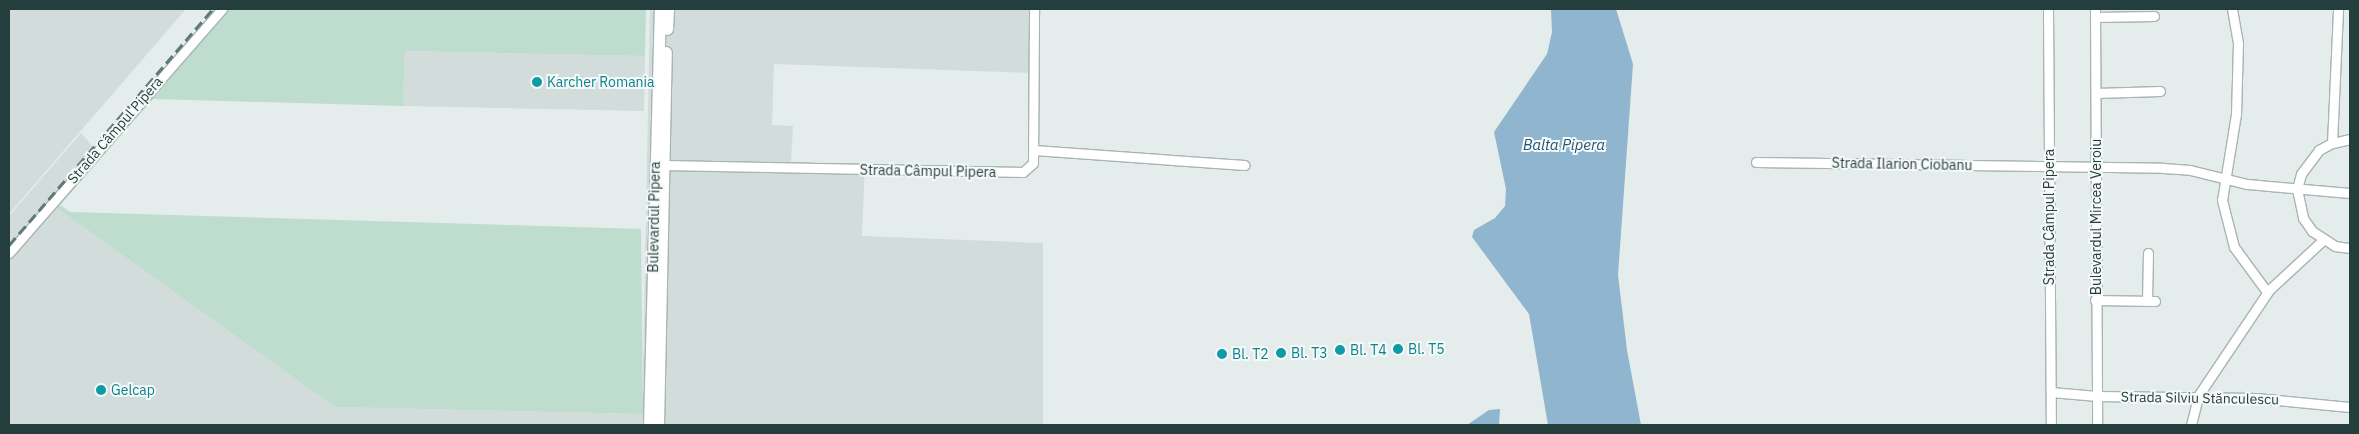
<!DOCTYPE html>
<html>
<head>
<meta charset="utf-8">
<style>
	body { margin:0 }
	#map { position:relative; width:2359px; height:434px; overflow:hidden; background:#e4edeb; font-family:"IBM Plex Sans",sans-serif }
	div>[style] { position:absolute }
	[style*='--x'] { left:calc(var(--x)*1px); top:calc(var(--y)*1px); width:calc(var(--w)*1px); rotate:calc(var(--a)*1deg) }
	.built>* { inset:0; background:#d2dddb }
	.green>* { inset:0; background:#bfddce }
	.water>* { inset:0; background:#90b5ce }
	.roads { filter:drop-shadow(1px 0 #a7b5b3) drop-shadow(-1px 0 #a7b5b3) drop-shadow(0 1px #a7b5b3) drop-shadow(0 -1px #a7b5b3) }
	.street>* { height:9px; margin:-4.5px; padding:0 4.5px; transform-origin:4.5px; border-radius:4.5px; background:#fff }
	.secondary>* { height:11px; margin:-5.5px; padding:0 5.5px; transform-origin:5.5px; border-radius:5.5px; background:#fff }
	.rail>* { height:2.5px; margin-top:-1.25px; transform-origin:0; background:repeating-linear-gradient(90deg,#5f7978 0 10px,transparent 0 15px) }
	.dots>* { width:14px; height:14px; translate:-50% -50%; box-sizing:border-box; border:2px solid #f5f9f8; border-radius:50% }
	span { translate:-50% -50%; white-space:nowrap; text-align:center; line-height:1.15; -webkit-text-stroke:4px #f5f9f8; paint-order:stroke }
	.culture-label { font-size:14px; color:#0d838f }
	.left { translate:0 -50%; text-align:left }
	.street-label { font-size:14px; color:#243e3d }
	.water-label { font-size:15px; color:#215377; font-style:italic }
	.frame { position:absolute; inset:0; border:10px solid #243e3d; pointer-events:none }
</style>
</head>
<body>
<div id="map">
	<div class="built">
		<i style="clip-path:polygon(9px 9px,186px 9px,9px 214px)"></i>
		<i style="clip-path:polygon(650px 9px,1031px 9px,1033px 73px,774px 64px,772px 125px,793px 126px,791px 162px,865px 164px,862px 236px,1043px 243px,1043px 425px,9px 425px,9px 260px,54px 206px,335px 407px,642px 414px)"></i>
		<i style="clip-path:polygon(405px 51px,645px 56px,644px 111px,403px 106px)"></i>
		<i style="clip-path:polygon(81px 133px,95px 149px,9px 249px,9px 216px)"></i>
	</div>
	<div class="green">
		<i style="clip-path:polygon(229px 9px,646px 9px,645px 56px,405px 51px,403px 106px,153px 99px,60px 205px,70px 212px,641px 229px,643px 414px,335px 407px,54px 206px)"></i>
	</div>
	<div class="water">
		<i style="clip-path:polygon(1551px 9px,1616px 9px,1633px 64px,1618px 275px,1627px 350px,1641px 425px,1548px 425px,1529px 314px,1472px 237px,1474px 230px,1495px 218px,1505px 206px,1506px 189px,1494px 132px,1547px 54px,1552px 32px)"></i>
		<i style="clip-path:polygon(1500px 409px,1499px 425px,1467px 425px,1489px 410px)"></i>
	</div>
	<div class="roads">
		<div class="street">
			<i style="--x:2048;--y:9;--w:416;--a:89.6"></i>
			<i style="--x:2095;--y:9;--w:416;--a:89.7"></i>
			<i style="--x:2232;--y:9;--w:35;--a:80"></i>
			<i style="--x:2238;--y:43;--w:71;--a:91.6"></i>
			<i style="--x:2236;--y:114;--w:87;--a:99.2"></i>
			<i style="--x:2222;--y:200;--w:49;--a:75.7"></i>
			<i style="--x:2234;--y:247;--w:56;--a:53.7"></i>
			<i style="--x:2095;--y:17;--w:59;--a:-1"></i>
			<i style="--x:2096;--y:93;--w:64;--a:-1.8"></i>
			<i style="--x:2350;--y:139;--w:18;--a:167"></i>
			<i style="--x:2332;--y:143;--w:15;--a:152"></i>
			<i style="--x:2319;--y:150;--w:30;--a:127"></i>
			<i style="--x:2301;--y:174;--w:16;--a:105"></i>
			<i style="--x:2297;--y:189;--w:30;--a:78"></i>
			<i style="--x:2303;--y:218;--w:16;--a:55"></i>
			<i style="--x:2312;--y:231;--w:27;--a:33"></i>
			<i style="--x:2335;--y:246;--w:15;--a:8"></i>
			<i style="--x:2332;--y:143;--w:134;--a:-87.4"></i>
			<i style="--x:1034;--y:150;--w:211;--a:4.1"></i>
			<i style="--x:1756;--y:162;--w:407;--a:0.8"></i>
			<i style="--x:2163;--y:168;--w:27;--a:4"></i>
			<i style="--x:2190;--y:170;--w:59;--a:13.8"></i>
			<i style="--x:2247;--y:184;--w:103;--a:5"></i>
			<i style="--x:664;--y:165;--w:359;--a:1.1"></i>
			<i style="--x:1023;--y:172;--w:13;--a:-42"></i>
			<i style="--x:1033;--y:163;--w:154;--a:-89.6"></i>
			<i style="--x:9;--y:253;--w:324;--a:-48.9"></i>
			<i style="--x:2095;--y:300;--w:60;--a:1"></i>
			<i style="--x:2147;--y:301;--w:48;--a:-88.8"></i>
			<i style="--x:2051;--y:392;--w:46;--a:5"></i>
			<i style="--x:2097;--y:396;--w:159;--a:0.7"></i>
			<i style="--x:2256;--y:398;--w:94;--a:5.5"></i>
			<i style="--x:2191;--y:425;--w:30;--a:-76"></i>
			<i style="--x:2198;--y:396;--w:128;--a:-56.2"></i>
			<i style="--x:2269;--y:290;--w:74;--a:-42.8"></i>
		</div>
		<div class="secondary">
			<i style="--x:667;--y:29;--w:20;--a:-87"></i>
			<i style="--x:649;--y:425;--w:416;--a:-88.5"></i>
			<i style="--x:658;--y:425;--w:373;--a:-88.8"></i>
		</div>
	</div>
	<div class="rail">
		<i style="--x:9;--y:245;--w:312;--a:-49.2"></i>
	</div>
	<div class="dots">
		<i style="left:537px;top:82px;background:#0f9aa8"></i>
		<i style="left:1398px;top:349px;background:#0f9aa8"></i>
		<i style="left:1340px;top:350px;background:#0f9aa8"></i>
		<i style="left:1281px;top:353px;background:#0f9aa8"></i>
		<i style="left:1222px;top:354px;background:#0f9aa8"></i>
		<i style="left:101px;top:390px;background:#0f9aa8"></i>
	</div>
	<div class="culture-label">
		<span class="left" style="left:547px;top:82px">Karcher Romania</span>
		<span class="left" style="left:1408px;top:349px">Bl. T5</span>
		<span class="left" style="left:1350px;top:350px">Bl. T4</span>
		<span class="left" style="left:1291px;top:353px">Bl. T3</span>
		<span class="left" style="left:1232px;top:354px">Bl. T2</span>
		<span class="left" style="left:111px;top:390px">Gelcap</span>
	</div>
	<div class="street-label">
		<span style="left:115px;top:130px;rotate:-49deg">Strada Câmpul Pipera</span>
		<span style="left:1902px;top:164px;rotate:1deg">Strada Ilarion Ciobanu</span>
		<span style="left:928px;top:171px;rotate:1deg">Strada Câmpul Pipera</span>
		<span style="left:654px;top:217px;rotate:-89deg">Bulevardul Pipera</span>
		<span style="left:2049px;top:217px;rotate:-90deg">Strada Câmpul Pipera</span>
		<span style="left:2096px;top:217px;rotate:-90deg">Bulevardul Mircea Veroiu</span>
		<span style="left:2200px;top:398px;rotate:1deg">Strada Silviu Stănculescu</span>
	</div>
	<div class="water-label">
		<span style="left:1564px;top:145px">Balta Pipera</span>
	</div>
	<div class="frame"></div>
</div>
</body>
</html>
